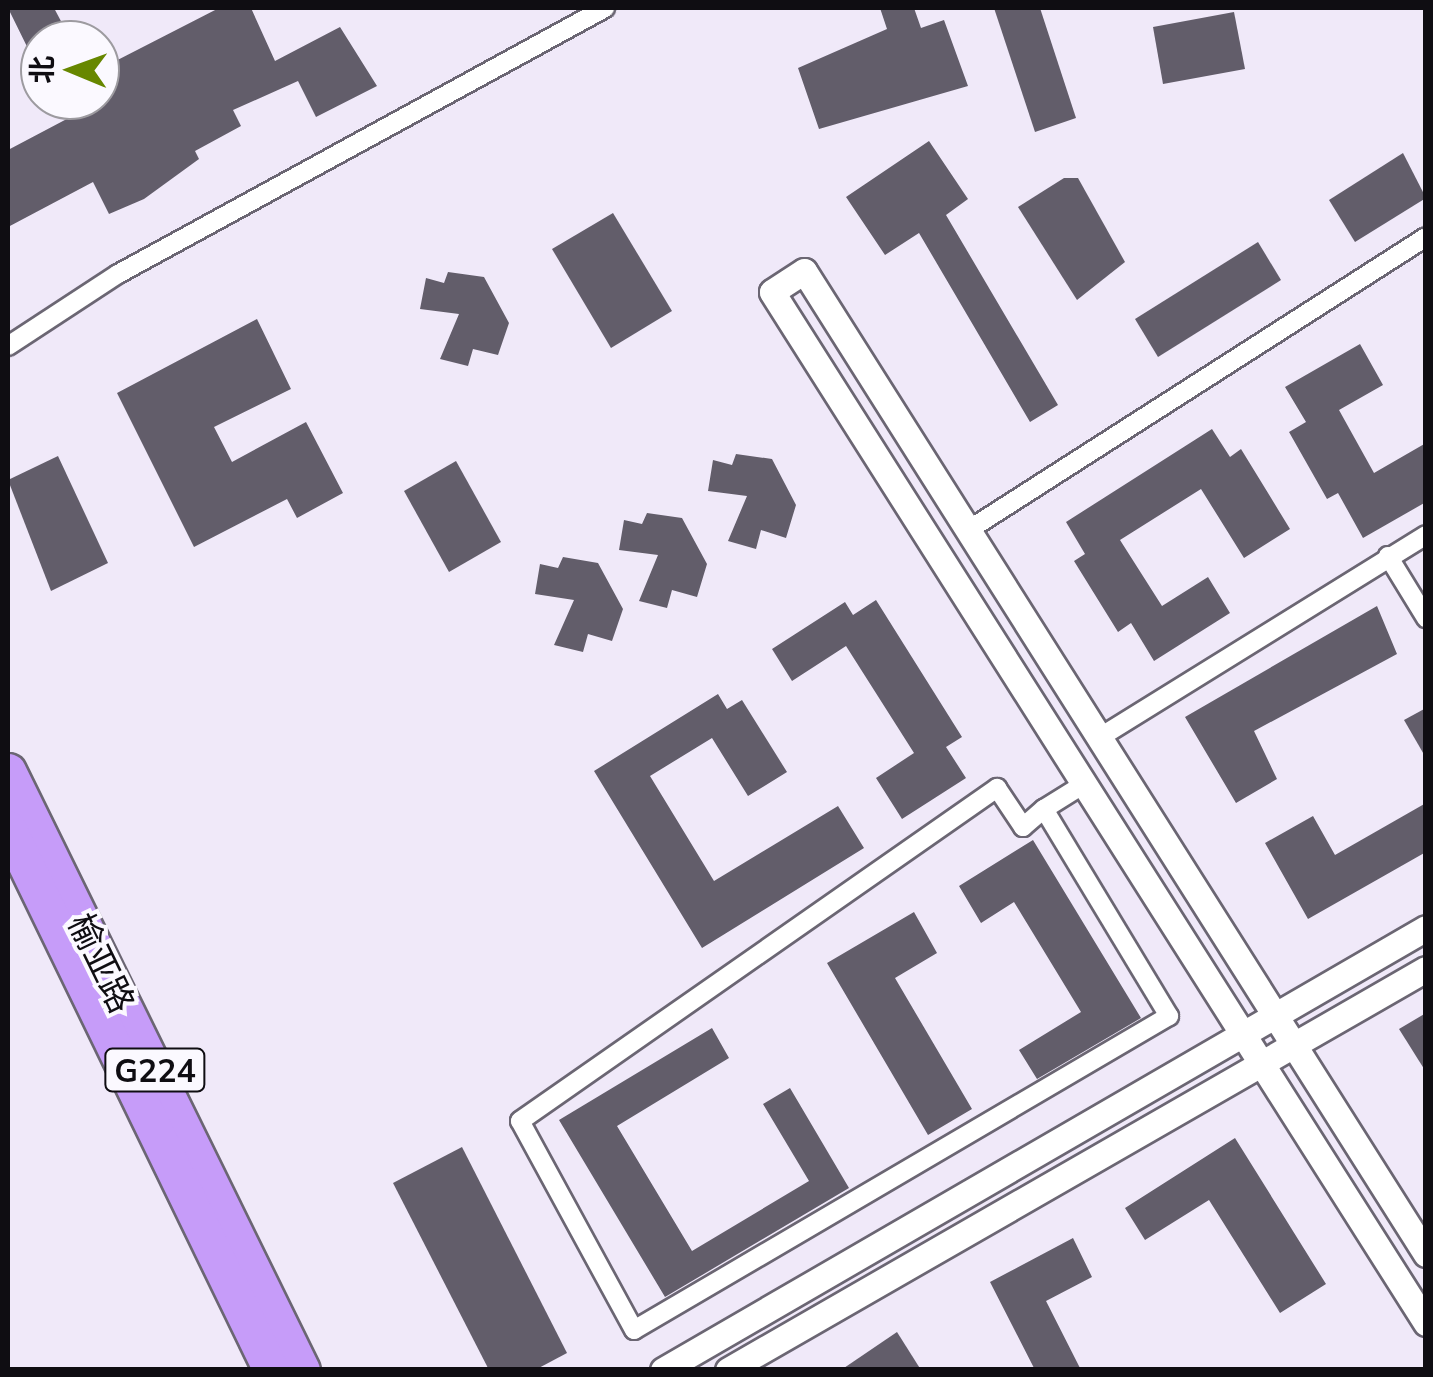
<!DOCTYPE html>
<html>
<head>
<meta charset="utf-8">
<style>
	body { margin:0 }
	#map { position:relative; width:1433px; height:1377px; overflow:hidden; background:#f0e9f9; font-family:Mulish,"Noto Sans SC",sans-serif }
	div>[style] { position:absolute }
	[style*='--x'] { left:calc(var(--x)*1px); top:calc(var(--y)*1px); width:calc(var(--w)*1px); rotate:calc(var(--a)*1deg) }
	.building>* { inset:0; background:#625d6a }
	.roads { filter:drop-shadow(2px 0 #6b6673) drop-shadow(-2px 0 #6b6673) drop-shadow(0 2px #6b6673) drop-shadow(0 -2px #6b6673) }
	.street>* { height:18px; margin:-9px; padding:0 9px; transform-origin:9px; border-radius:9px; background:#fff }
	.secondary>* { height:25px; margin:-12.5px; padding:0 12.5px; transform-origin:12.5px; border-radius:12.5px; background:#fff }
	.highway>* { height:35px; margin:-17.5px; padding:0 17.5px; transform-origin:17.5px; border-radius:17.5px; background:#c69cf9 }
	span { translate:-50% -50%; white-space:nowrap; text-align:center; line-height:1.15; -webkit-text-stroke:8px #fbf9ff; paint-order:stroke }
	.shield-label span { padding:2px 8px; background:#fbf9ff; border:2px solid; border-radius:8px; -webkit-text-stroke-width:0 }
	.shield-label { font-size:32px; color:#0f0d12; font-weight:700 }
	.street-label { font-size:35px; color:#0f0d12 }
	.frame { position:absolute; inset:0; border:10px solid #0f0d12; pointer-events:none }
	.north { position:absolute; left:20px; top:20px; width:100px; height:100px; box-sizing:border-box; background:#fbf9ff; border:2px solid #9d9ba0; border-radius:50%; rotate:271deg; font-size:28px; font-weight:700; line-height:40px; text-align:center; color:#0f0d12 }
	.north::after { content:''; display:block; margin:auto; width:35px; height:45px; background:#678700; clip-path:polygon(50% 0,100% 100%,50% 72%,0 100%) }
</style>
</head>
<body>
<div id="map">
	<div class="building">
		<i style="clip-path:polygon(8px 8px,54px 8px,71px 40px,40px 40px,40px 73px)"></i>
		<i style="clip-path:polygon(219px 8px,251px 8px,275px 61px,340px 27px,377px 86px,316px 117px,298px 81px,233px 110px,241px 126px,195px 151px,199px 159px,144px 199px,109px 214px,93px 182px,8px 227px,8px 150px,80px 112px,73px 100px,100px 100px,100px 69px)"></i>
		<i style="clip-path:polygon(880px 8px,914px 8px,921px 28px,944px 20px,968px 86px,819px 129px,798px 68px,887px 29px)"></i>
		<i style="clip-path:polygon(994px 8px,1040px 8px,1076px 118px,1035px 132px)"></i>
		<i style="clip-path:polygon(1234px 12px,1245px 69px,1163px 84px,1153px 27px)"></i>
		<i style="clip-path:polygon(929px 141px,968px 199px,946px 215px,1058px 405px,1030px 422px,919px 233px,885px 255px,846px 197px)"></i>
		<i style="clip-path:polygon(1403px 153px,1426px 198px,1355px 242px,1329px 200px)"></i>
		<i style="clip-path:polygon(1064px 178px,1078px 178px,1125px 262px,1077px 300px,1018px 207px)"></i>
		<i style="clip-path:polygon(613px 213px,672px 311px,611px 348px,552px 249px)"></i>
		<i style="clip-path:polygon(1258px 242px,1281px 280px,1158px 357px,1135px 319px)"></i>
		<i style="clip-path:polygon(448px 272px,484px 277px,509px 323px,498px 355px,473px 349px,468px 366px,440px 359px,459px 314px,420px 309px,426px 278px,444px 283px)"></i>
		<i style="clip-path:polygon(257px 319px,291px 389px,214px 427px,232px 462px,306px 422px,343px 493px,297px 518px,287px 499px,194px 547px,117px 393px)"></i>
		<i style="clip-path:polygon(1360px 344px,1383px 385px,1339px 410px,1374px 473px,1426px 443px,1426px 502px,1363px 538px,1338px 493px,1327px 499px,1289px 432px,1306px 422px,1285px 387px)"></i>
		<i style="clip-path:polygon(1212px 429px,1230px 457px,1241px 449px,1290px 529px,1244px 558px,1201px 489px,1120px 540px,1162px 606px,1208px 577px,1230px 613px,1154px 661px,1131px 623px,1118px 632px,1074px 561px,1085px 554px,1066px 522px)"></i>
		<i style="clip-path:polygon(736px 454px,772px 459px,796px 505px,786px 538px,761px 530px,756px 549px,728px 541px,747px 496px,708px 491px,713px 460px,732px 465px)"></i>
		<i style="clip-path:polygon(58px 456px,108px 563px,51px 591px,8px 480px)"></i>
		<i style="clip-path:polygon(456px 461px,501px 542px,449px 572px,404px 491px)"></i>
		<i style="clip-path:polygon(647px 513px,682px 518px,707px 564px,697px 597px,672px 590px,667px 608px,639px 601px,658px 555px,619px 550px,624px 520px,642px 524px)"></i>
		<i style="clip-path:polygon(563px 557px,598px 563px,623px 609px,612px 641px,588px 634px,583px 652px,554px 645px,574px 600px,535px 594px,540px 564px,558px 568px)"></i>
		<i style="clip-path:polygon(876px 600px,962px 737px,946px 747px,966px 778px,902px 819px,876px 778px,914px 753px,846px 646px,792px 681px,772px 649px,845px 602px,853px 615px)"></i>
		<i style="clip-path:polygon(1377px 606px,1397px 654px,1254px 731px,1277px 779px,1236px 803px,1185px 717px)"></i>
		<i style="clip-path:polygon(718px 694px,727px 709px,742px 700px,787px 772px,748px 796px,712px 738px,650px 776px,714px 881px,838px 806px,864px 848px,702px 948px,594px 771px)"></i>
		<i style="clip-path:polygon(1426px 708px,1426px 758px,1404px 720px)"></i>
		<i style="clip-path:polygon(1426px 803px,1426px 852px,1308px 919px,1265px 843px,1313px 816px,1335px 855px)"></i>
		<i style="clip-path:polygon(1033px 840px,1141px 1018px,1037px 1079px,1019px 1050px,1081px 1012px,1014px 902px,981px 923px,959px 886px)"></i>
		<i style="clip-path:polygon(914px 912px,937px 953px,895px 978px,972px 1109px,928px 1135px,827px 963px)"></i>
		<i style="clip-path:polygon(1426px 1013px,1426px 1072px,1399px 1029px)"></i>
		<i style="clip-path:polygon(712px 1028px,729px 1058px,617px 1126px,692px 1251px,809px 1181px,763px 1104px,790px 1088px,849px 1188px,665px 1297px,559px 1120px)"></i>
		<i style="clip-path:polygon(1235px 1138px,1326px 1284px,1280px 1313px,1209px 1200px,1145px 1240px,1125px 1208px)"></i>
		<i style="clip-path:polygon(462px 1147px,567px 1353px,535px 1370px,489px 1370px,393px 1183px)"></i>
		<i style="clip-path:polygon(1073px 1238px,1092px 1277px,1046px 1301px,1081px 1370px,1035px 1370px,990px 1282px)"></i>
		<i style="clip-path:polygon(897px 1332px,921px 1370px,841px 1370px)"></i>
	</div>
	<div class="roads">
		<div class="street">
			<i style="--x:8;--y:346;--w:131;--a:-33.2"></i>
			<i style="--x:118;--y:274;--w:555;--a:-28.64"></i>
			<i style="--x:967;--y:531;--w:545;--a:-32.64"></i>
			<i style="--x:1388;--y:556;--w:73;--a:58.5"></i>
			<i style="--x:1102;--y:736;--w:381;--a:-31.8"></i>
			<i style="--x:1044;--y:809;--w:242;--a:58.9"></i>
			<i style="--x:1169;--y:1016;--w:620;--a:149.59"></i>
			<i style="--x:634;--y:1330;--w:238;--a:-118.6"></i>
			<i style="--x:520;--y:1121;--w:582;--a:-34.92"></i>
			<i style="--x:997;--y:788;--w:47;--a:56.3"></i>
			<i style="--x:1023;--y:827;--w:28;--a:-41"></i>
			<i style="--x:1044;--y:809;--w:47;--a:-32"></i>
		</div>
		<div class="secondary">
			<i style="--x:1426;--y:1254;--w:1163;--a:-122.32"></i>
			<i style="--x:804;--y:271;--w:38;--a:147"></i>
			<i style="--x:772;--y:292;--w:1221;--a:57.61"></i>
			<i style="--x:663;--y:1370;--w:882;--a:-30.08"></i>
			<i style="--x:728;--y:1370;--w:805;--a:-29.88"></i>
		</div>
		<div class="highway">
			<i style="--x:8;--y:771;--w:667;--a:63.86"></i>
			<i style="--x:8;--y:828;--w:602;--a:64.12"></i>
		</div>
	</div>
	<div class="shield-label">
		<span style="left:155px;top:1070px">G224</span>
	</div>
	<div class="street-label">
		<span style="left:102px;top:963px;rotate:64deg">榆亚路</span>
	</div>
	<div class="frame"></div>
	<div class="north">北</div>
</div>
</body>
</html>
